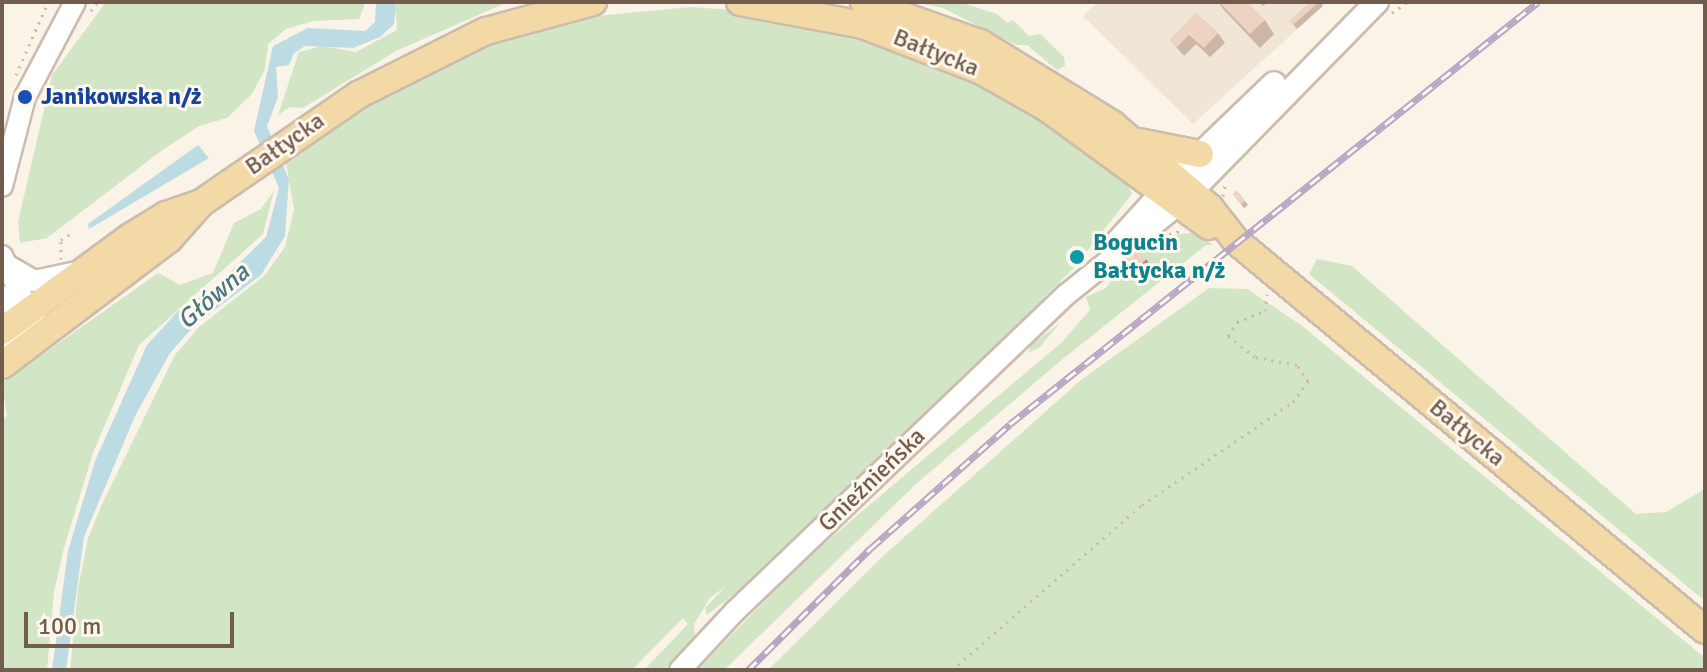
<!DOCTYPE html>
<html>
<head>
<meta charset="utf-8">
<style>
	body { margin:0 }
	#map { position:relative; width:1707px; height:672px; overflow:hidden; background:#faf3e7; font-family:Signika,sans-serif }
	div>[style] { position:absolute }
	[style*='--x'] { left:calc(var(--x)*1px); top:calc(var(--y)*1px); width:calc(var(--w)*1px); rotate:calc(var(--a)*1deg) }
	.residential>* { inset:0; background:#f1e5d6 }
	.green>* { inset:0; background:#d2e6c6 }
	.water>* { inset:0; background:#bddbe2 }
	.path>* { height:3px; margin-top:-1.5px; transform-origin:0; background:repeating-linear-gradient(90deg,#d2b7a4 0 2px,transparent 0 8px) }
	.roads { filter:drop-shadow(2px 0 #cbbcae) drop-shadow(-2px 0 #cbbcae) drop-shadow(0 2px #cbbcae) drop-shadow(0 -2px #cbbcae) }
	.tertiary>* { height:20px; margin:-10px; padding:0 10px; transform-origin:10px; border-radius:10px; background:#fff }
	.secondary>* { height:22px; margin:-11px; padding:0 11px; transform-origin:11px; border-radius:11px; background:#fff }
	.primary>* { height:26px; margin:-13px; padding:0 13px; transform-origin:13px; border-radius:13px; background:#f3d9a5 }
	.rail>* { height:7px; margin-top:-3.5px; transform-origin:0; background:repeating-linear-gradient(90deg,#fdf7ed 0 12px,#b7a6c3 0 24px); box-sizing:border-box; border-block:2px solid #b7a6c3 }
	.wall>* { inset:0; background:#ccb6a6 }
	.shaded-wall>* { inset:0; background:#a69487 }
	.building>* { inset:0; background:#edd4c1 }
	.dots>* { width:22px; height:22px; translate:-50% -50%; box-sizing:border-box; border:4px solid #fdf7ed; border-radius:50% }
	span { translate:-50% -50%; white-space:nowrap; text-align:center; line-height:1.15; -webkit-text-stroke:6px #fdf7ed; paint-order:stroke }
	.street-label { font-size:24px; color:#715c4e }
	.transit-label { font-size:24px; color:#164399; font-weight:700 }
	.left { translate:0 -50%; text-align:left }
	.culture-label { font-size:24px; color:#0d838f; font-weight:700 }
	.water-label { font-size:26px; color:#497782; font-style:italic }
	.frame { position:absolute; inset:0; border:4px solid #715c4e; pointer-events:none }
	.scale { position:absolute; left:24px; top:612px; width:210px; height:36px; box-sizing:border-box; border:4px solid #715c4e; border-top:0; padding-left:10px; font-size:24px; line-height:28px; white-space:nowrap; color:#715c4e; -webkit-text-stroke:6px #fdf7ed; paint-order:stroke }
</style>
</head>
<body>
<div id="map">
	<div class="residential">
		<i style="clip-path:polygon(1098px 2px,1327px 2px,1193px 124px,1083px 16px)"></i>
	</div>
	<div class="green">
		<i style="clip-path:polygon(106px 2px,366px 2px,359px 19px,313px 21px,286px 29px,268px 44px,265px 69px,252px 94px,227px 118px,199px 126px,161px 151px,47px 238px,20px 243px,18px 222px,52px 75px)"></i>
		<i style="clip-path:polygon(402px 2px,508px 2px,396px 51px,303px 108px,290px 107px,278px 115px,299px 52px,322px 46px,356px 52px,397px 30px,395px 6px)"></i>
		<i style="clip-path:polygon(913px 2px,959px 2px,997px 14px,1007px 23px,1013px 20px,1029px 36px,1040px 34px,1064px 57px,1065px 66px,1057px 70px,1027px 45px,1016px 45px,943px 8px)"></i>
		<i style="clip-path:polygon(691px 7px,746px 11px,853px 31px,1007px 92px,1125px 178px,1132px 194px,1074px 268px,746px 591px,742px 588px,707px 615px,705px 608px,726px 586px,710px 598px,694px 624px,695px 636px,664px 670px,644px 670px,688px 624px,683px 618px,632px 670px,70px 670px,78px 589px,88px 538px,102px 504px,175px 355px,199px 327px,264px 276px,285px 247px,294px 209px,286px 163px,395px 88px,481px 47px,585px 17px)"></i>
		<i style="clip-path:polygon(274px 191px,263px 234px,139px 345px,93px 453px,64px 548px,54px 592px,47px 670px,2px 670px,2px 420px,7px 416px,2px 383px,158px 273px,180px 285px,213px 273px,234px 223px,261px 209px)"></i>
		<i style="clip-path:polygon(1196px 232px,1213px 245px,1206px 245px,1064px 358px,917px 483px,724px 670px,697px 670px,807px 558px,1062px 342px,1090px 310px,1086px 297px,1106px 288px,1117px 271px,1160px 237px)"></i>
		<i style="clip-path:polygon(1317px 259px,1352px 266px,1636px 514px,1666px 512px,1705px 489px,1705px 601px,1309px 274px)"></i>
		<i style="clip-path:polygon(1209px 288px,1247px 289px,1301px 325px,1705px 658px,1705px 670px,768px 670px,882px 557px,1081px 380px)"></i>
		<i style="clip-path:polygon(1060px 323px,1040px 347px,1028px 353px,1031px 345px)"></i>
	</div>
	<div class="water">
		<i style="clip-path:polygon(376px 2px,396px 2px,394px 24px,380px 37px,353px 48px,305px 46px,294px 53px,289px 65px,276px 67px,278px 97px,267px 126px,289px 180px,285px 236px,261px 275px,195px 325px,170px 353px,135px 416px,84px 537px,66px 670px,52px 670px,68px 551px,95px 461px,147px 345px,178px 311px,213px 289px,266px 237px,279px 188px,254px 131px,273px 46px,308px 28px,365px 31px,375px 22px)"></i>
		<i style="clip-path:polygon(198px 145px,209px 158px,89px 229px,88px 224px)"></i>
	</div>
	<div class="path">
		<i style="--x:91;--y:11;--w:11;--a:-56"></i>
		<i style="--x:1392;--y:13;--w:19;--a:-36"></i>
		<i style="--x:16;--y:75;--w:80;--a:-66.3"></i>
		<i style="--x:1223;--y:196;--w:15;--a:-79"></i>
		<i style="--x:1169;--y:234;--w:16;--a:-14"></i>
		<i style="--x:61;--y:259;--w:19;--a:-90"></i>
		<i style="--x:61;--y:240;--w:15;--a:-32"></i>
		<i style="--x:952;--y:670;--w:252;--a:-41"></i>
		<i style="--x:1142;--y:505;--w:183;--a:-34.3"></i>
		<i style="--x:1293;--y:402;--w:26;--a:-54"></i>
		<i style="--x:1308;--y:381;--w:19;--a:-125"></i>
		<i style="--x:1297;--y:365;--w:43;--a:-169.2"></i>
		<i style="--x:1255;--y:357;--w:34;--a:-142"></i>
		<i style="--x:1228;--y:336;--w:17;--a:-57"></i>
		<i style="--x:1237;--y:322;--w:30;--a:-21"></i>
		<i style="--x:1265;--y:311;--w:17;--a:-83"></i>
	</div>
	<div class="roads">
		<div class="tertiary">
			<i style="--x:2;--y:186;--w:92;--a:-75.5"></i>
			<i style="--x:25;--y:97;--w:107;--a:-62.2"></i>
			<i style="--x:1111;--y:247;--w:74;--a:-47.7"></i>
			<i style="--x:2;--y:256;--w:52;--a:63.9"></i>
			<i style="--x:25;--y:303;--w:31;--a:99"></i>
			<i style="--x:20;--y:334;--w:28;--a:120"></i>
			<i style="--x:10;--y:267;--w:28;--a:30"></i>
			<i style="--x:34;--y:281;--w:40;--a:-12"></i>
			<i style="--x:2;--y:296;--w:20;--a:45"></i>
			<i style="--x:16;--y:310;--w:20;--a:20"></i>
			<i style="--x:680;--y:670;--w:81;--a:-47"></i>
			<i style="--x:735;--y:611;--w:459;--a:-43.7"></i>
			<i style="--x:1067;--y:294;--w:142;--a:-38.7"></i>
		</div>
		<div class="secondary">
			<i style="--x:1163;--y:190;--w:154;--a:-43.9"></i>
			<i style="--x:1179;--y:204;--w:283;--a:-45.6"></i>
		</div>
		<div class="primary">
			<i style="--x:740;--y:2;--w:125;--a:10.6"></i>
			<i style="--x:863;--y:25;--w:128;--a:21.1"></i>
			<i style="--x:982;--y:71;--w:75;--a:29.6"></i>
			<i style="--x:1047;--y:108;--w:200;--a:36.1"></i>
			<i style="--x:864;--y:2;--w:123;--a:19.5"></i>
			<i style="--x:980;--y:43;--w:155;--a:31.5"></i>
			<i style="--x:1112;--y:124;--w:129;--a:40.6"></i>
			<i style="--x:1210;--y:208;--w:42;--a:51.8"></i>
			<i style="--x:1236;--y:241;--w:609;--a:39.67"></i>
			<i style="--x:1139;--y:142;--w:62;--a:11.1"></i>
			<i style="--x:2;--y:331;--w:159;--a:-36.3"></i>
			<i style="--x:130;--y:237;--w:42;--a:-31.4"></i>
			<i style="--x:166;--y:215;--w:37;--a:-19"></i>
			<i style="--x:2;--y:365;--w:209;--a:-37"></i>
			<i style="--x:169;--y:239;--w:48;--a:-48.4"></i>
			<i style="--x:201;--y:203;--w:191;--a:-34.5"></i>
			<i style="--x:358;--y:95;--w:143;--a:-26.6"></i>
			<i style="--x:486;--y:31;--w:111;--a:-15.2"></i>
		</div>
	</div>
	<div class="rail">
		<i style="--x:748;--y:670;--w:173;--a:-44.8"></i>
		<i style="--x:871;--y:548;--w:186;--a:-41.7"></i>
		<i style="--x:1010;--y:424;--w:676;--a:-38.63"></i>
	</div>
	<div class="wall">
		<i style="clip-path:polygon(1218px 2px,1265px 20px,1274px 34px,1260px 48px,1224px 10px)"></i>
		<i style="clip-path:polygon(1259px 2px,1268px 2px,1263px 6px)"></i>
		<i style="clip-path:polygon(1320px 2px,1323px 6px,1297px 29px,1290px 20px)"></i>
		<i style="clip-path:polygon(1196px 13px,1218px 33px,1225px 43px,1210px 57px,1196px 44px,1184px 56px,1170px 40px)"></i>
		<i style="clip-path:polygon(1237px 191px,1248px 205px,1244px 208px,1233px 194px)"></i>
		<i style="clip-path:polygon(1122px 257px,1146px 259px,1152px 268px,1142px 279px,1128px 266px)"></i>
	</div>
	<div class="shaded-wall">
		<i style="clip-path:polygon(1146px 259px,1152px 268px,1142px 279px,1136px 270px)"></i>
	</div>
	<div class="building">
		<i style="clip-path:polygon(1219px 2px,1247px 2px,1265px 20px,1250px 34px)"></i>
		<i style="clip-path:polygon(1310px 2px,1319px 2px,1294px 24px,1290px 20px)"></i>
		<i style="clip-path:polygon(1196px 13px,1218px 33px,1204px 48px,1189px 35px,1177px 47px,1170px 40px)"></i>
		<i style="clip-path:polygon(1237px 191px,1245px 201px,1241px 204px,1233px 194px)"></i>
		<i style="clip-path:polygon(1132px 246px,1146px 259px,1136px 270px,1122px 257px)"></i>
	</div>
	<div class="dots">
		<i style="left:25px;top:97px;background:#1a4fb4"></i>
		<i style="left:1077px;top:257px;background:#0f9aa8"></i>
	</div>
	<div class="street-label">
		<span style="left:936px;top:53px;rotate:22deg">Bałtycka</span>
		<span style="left:285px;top:144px;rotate:-35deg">Bałtycka</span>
		<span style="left:1467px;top:433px;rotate:40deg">Bałtycka</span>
		<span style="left:872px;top:480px;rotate:-44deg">Gnieźnieńska</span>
	</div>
	<div class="transit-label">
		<span class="left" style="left:41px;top:97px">Janikowska n/ż</span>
	</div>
	<div class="culture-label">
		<span class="left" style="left:1093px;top:257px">Bogucin<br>Bałtycka n/ż</span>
	</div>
	<div class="water-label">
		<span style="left:214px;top:297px;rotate:-41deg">Główna</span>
	</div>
	<div class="frame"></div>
	<div class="scale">100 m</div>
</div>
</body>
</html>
